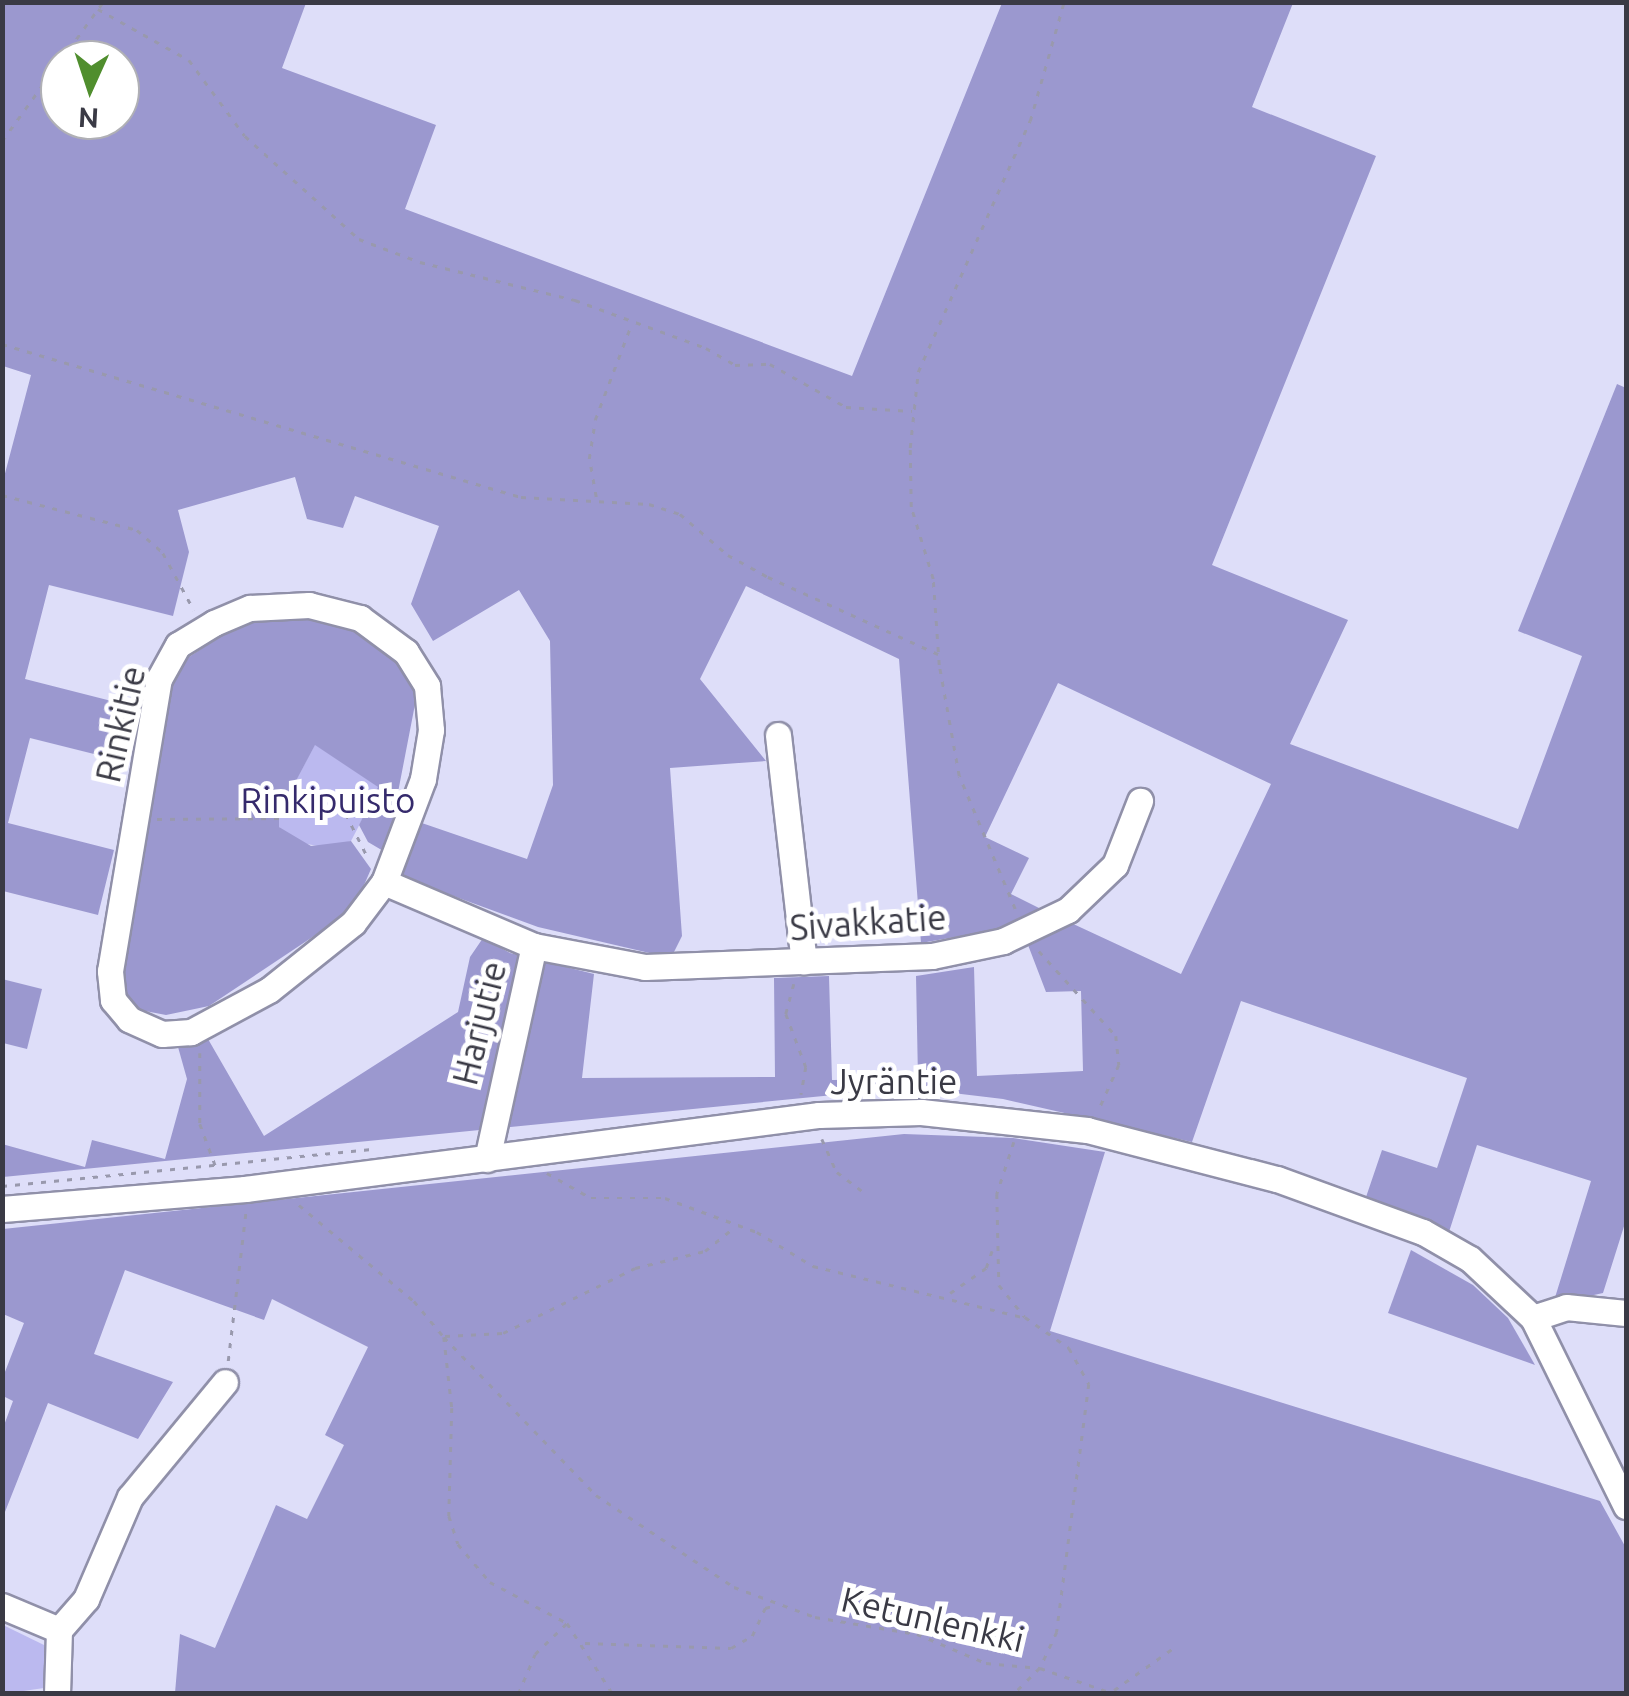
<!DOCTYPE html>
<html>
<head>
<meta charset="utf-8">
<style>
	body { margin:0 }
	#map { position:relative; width:1629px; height:1696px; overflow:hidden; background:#dedef9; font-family:Ubuntu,sans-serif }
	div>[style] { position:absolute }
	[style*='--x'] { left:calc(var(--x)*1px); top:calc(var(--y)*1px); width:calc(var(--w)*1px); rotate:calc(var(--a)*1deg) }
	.green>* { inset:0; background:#bbb9ef }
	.forest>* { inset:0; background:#9b98cf }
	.path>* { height:2.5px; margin-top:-1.25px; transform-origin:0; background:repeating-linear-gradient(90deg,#9999ad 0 5px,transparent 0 13px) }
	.roads { filter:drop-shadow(2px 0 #9090a9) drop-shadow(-2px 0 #9090a9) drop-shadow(0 2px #9090a9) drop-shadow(0 -2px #9090a9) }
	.minor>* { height:25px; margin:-12.5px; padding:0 12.5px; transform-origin:12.5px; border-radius:12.5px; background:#fff }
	span { translate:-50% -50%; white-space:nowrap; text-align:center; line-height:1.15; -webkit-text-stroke:10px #fff; paint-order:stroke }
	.street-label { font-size:35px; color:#3a3a45 }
	.park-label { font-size:35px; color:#352a6c }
	.frame { position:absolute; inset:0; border:5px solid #3a3a45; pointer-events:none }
	.north { position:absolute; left:40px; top:40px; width:100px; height:100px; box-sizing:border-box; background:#fff; border:2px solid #b0b0b5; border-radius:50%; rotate:183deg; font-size:28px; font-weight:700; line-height:40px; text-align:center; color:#3a3a45 }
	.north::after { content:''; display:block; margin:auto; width:35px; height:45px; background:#508e2e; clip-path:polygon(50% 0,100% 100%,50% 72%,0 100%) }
</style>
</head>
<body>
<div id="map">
	<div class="green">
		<i style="clip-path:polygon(315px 744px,379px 787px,351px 841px,330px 848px,295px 842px,278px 826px,279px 813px)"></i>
		<i style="clip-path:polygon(3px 1625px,44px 1645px,44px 1688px,3px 1694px)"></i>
	</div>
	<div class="forest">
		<i style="clip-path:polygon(evenodd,3px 3px,306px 3px,282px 68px,436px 125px,405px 209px,852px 376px,1002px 3px,1293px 3px,1252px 107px,1376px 156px,1212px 565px,1348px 620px,1290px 744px,1518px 829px,1582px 656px,1518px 631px,1617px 384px,1626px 388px,1626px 1220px,1603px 1293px,1553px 1304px,1591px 1181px,1477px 1145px,1448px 1235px,1365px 1200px,1382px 1150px,1437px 1168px,1467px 1078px,1241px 1001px,1192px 1142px,1003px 1099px,936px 1091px,854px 1093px,3px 1177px,2px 1144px,85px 1167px,92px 1140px,165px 1159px,187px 1079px,178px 1047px,208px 1039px,264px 1136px,458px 1012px,470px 957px,483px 938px,510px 953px,594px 974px,582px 1078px,775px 1077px,774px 978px,829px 976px,832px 1080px,918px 1079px,916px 976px,974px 967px,977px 1076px,1083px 1071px,1081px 991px,1046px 992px,1028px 945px,1069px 922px,1181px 974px,1271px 784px,1058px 683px,985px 837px,1029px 858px,1011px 894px,1043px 910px,1000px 929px,921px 943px,899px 659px,746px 586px,700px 679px,766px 761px,670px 768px,682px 936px,671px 958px,538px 927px,396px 875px,416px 821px,527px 859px,553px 785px,550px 641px,519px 590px,433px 641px,411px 604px,439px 526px,355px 496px,343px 528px,307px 519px,295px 477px,178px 510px,189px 552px,173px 616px,49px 585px,25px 679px,135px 707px,122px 761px,30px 738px,8px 823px,114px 850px,98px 915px,3px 891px,3px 481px,31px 375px,3px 366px,3px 3px,60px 60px,120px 60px,120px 120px,60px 120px,60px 60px)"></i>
		<i style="clip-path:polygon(249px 617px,305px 617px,354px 630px,398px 658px,417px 694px,394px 813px,399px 815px,385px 852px,368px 842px,359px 825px,378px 787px,315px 745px,279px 813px,279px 827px,311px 846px,351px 841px,371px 869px,361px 892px,344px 916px,209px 1006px,166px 1015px,140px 1010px,124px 997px,121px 968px,171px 684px,189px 657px)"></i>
		<i style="clip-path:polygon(2px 979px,42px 989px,27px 1049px,3px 1043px)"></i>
		<i style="clip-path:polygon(904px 1134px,1013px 1138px,1105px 1152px,1050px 1331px,1600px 1501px,1626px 1548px,1626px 1693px,175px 1693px,180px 1634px,215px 1648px,276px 1505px,307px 1519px,344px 1445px,325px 1435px,368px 1347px,272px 1299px,264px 1320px,125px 1270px,94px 1354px,173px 1382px,138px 1439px,48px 1403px,3px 1517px,3px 1428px,13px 1401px,3px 1396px,3px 1377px,24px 1323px,3px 1314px,3px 1229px)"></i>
		<i style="clip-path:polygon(1411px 1250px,1473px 1285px,1508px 1318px,1535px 1365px,1388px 1313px)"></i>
	</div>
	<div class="path">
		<i style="--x:98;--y:9;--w:104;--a:29.3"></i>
		<i style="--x:189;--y:60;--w:94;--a:53.6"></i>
		<i style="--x:245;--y:136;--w:154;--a:42.1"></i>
		<i style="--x:359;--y:239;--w:65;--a:20.7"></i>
		<i style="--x:420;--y:262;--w:160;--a:13.8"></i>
		<i style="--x:575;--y:300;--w:140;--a:20.1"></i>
		<i style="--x:706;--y:348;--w:34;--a:30"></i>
		<i style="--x:735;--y:365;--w:35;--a:-2"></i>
		<i style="--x:770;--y:364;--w:87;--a:29.5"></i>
		<i style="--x:846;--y:407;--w:66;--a:3.5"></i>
		<i style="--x:61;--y:60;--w:72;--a:-54.1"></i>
		<i style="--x:2;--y:141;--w:99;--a:-54.1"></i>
		<i style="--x:2;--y:344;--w:541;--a:16.43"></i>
		<i style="--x:521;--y:497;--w:128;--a:3.1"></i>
		<i style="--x:649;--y:504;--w:33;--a:18"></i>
		<i style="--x:680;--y:514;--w:63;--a:40.5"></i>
		<i style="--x:728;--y:555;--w:46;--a:28.8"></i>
		<i style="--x:768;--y:577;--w:187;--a:24.4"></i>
		<i style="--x:2;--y:495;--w:139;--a:14.5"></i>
		<i style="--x:137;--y:530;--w:35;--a:41"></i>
		<i style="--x:163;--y:553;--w:65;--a:61.5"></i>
		<i style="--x:596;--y:497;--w:39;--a:-100"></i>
		<i style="--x:589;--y:459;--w:39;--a:-81"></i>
		<i style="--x:595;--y:420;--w:98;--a:-69.2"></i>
		<i style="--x:340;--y:802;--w:63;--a:63.4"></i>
		<i style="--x:157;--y:819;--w:128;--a:-0.4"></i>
		<i style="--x:1015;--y:909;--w:144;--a:-112.8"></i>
		<i style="--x:959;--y:776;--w:113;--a:-100.2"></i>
		<i style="--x:939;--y:665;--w:86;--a:-94"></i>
		<i style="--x:933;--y:579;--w:75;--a:-107"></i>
		<i style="--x:911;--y:507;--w:59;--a:-91"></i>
		<i style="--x:910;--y:448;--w:76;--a:-84"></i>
		<i style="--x:918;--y:372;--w:275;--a:-66"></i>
		<i style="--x:1030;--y:121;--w:124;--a:-74.1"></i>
		<i style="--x:1039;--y:951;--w:115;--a:47.8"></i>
		<i style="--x:1116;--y:1036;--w:29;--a:84"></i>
		<i style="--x:1119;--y:1065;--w:51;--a:114.1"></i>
		<i style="--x:794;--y:984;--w:31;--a:105"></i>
		<i style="--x:786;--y:1014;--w:57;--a:69.3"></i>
		<i style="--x:806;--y:1067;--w:28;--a:100"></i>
		<i style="--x:200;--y:1053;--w:71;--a:90"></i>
		<i style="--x:200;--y:1124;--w:46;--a:69.6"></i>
		<i style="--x:822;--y:1139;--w:36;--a:66"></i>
		<i style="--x:837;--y:1172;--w:31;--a:37"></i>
		<i style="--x:1014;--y:1142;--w:55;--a:108.1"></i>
		<i style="--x:997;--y:1194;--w:91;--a:88.7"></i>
		<i style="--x:999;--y:1285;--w:41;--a:50.9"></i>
		<i style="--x:1025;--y:1317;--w:54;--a:35.2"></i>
		<i style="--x:1069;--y:1348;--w:41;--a:60.9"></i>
		<i style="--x:1089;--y:1384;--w:250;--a:97.4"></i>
		<i style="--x:1057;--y:1632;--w:40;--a:115"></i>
		<i style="--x:1040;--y:1668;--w:37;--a:135"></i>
		<i style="--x:547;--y:1173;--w:51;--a:29.6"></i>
		<i style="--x:591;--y:1198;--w:74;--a:0"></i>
		<i style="--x:665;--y:1198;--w:98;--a:20.3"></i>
		<i style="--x:757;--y:1232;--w:66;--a:31.3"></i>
		<i style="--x:813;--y:1266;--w:216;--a:13.7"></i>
		<i style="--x:2;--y:1186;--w:374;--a:-5.7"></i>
		<i style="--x:299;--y:1205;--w:150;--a:39.9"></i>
		<i style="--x:414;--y:1301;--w:47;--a:50.2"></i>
		<i style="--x:444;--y:1337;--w:71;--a:83.6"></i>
		<i style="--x:452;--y:1408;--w:108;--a:91.6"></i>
		<i style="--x:449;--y:1516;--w:29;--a:72"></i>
		<i style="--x:458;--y:1544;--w:50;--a:49.9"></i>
		<i style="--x:490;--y:1582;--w:87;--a:28"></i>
		<i style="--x:567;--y:1623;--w:85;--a:57.1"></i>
		<i style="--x:950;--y:1293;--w:44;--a:-34.8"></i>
		<i style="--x:986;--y:1268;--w:18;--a:-71"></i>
		<i style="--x:445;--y:1336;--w:58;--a:-3"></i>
		<i style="--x:503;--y:1333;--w:147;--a:-26.2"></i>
		<i style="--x:635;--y:1268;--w:72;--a:-13.7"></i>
		<i style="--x:705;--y:1251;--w:38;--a:-39"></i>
		<i style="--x:444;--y:1337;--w:219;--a:46.1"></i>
		<i style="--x:596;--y:1495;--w:166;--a:33.7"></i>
		<i style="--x:734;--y:1587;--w:86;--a:20.3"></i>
		<i style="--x:815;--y:1617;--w:103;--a:9.5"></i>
		<i style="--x:917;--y:1634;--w:75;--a:22.8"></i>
		<i style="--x:986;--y:1663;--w:54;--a:5.3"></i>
		<i style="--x:1040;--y:1668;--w:79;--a:19.1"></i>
		<i style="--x:228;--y:1361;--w:152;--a:-83.2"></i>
		<i style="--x:585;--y:1643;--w:146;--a:2"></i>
		<i style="--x:731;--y:1648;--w:24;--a:-30"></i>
		<i style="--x:752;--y:1636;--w:31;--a:-65"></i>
		<i style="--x:765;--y:1608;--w:11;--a:-15"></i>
		<i style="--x:1114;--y:1690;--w:71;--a:-35.3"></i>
		<i style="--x:518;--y:1694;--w:43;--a:-67"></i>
		<i style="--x:535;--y:1654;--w:45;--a:-44.1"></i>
	</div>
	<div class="roads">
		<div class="minor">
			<i style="--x:309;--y:605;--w:53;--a:14.3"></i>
			<i style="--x:360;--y:618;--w:57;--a:36.5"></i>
			<i style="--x:406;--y:652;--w:40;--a:58"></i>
			<i style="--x:427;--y:686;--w:44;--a:84.8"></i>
			<i style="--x:431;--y:730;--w:50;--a:99.3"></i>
			<i style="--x:423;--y:779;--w:110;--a:110.7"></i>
			<i style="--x:384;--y:882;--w:51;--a:127.1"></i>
			<i style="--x:353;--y:923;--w:107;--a:141.4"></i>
			<i style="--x:269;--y:990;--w:89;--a:151.7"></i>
			<i style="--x:191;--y:1032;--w:29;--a:176"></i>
			<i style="--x:162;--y:1034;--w:36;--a:-156"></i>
			<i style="--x:129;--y:1019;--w:25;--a:-130"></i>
			<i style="--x:113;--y:1000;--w:29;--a:-96"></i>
			<i style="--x:110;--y:971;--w:296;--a:-80.5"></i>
			<i style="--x:159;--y:679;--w:39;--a:-61"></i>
			<i style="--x:178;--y:645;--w:42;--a:-31.4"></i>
			<i style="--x:214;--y:623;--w:39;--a:-23"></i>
			<i style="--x:250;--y:608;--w:59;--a:-2.9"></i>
			<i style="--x:778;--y:735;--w:228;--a:83.5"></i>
			<i style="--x:384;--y:882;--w:163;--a:23.1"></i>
			<i style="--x:534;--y:946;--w:113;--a:10.7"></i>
			<i style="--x:645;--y:967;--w:287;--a:-2.2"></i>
			<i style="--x:932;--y:956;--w:73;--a:-11.9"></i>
			<i style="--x:1003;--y:941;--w:72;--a:-25.5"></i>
			<i style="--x:1068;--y:910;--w:65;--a:-43.8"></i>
			<i style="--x:1115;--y:865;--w:69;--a:-68.7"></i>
			<i style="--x:487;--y:1159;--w:218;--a:-77.6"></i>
			<i style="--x:2;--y:1209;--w:244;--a:-4.7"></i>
			<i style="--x:245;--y:1189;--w:579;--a:-7.35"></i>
			<i style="--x:819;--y:1115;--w:102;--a:-1.7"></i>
			<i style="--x:921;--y:1112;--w:167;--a:6.2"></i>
			<i style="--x:1087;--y:1130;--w:196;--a:14.5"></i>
			<i style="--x:1277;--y:1179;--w:155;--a:20"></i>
			<i style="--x:1423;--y:1232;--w:54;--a:29.9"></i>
			<i style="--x:1470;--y:1259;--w:86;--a:43.1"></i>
			<i style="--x:1533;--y:1318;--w:210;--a:63.7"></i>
			<i style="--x:1533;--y:1318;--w:35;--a:-18"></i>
			<i style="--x:1566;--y:1307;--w:60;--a:5.7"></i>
			<i style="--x:2;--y:1606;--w:62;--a:22.8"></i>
			<i style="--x:59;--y:1630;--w:41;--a:-48.9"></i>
			<i style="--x:86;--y:1599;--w:111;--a:-66.7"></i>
			<i style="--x:130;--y:1497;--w:149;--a:-50.4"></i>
			<i style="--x:57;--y:1694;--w:64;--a:-88.2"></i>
		</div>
	</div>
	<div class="street-label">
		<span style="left:120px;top:724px;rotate:-77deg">Rinkitie</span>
		<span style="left:868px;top:922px;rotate:-4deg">Sivakkatie</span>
		<span style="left:479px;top:1023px;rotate:-76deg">Harjutie</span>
		<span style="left:894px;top:1081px">Jyräntie</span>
		<span style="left:933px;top:1619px;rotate:13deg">Ketunlenkki</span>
	</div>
	<div class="park-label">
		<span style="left:328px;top:800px">Rinkipuisto</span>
	</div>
	<div class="frame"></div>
	<div class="north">N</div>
</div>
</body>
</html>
